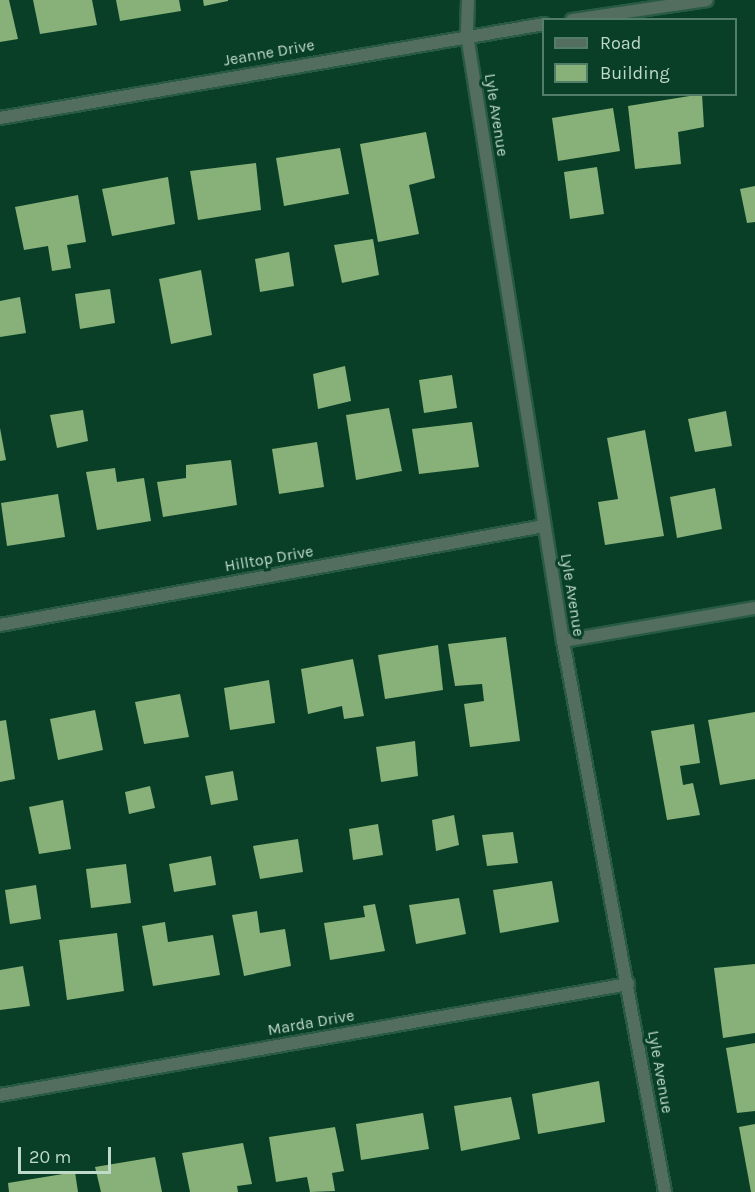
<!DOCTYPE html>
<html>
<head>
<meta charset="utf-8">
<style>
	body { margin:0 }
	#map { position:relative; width:755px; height:1192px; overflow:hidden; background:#083f26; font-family:Karla,sans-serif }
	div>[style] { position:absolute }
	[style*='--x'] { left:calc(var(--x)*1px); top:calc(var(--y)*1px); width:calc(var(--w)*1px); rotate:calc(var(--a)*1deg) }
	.building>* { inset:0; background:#87b179 }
	.roads { filter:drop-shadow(2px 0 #295b44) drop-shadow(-2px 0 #295b44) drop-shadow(0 2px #295b44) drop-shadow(0 -2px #295b44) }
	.minor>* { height:12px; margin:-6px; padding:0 6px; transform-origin:6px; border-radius:6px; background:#536e5e }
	span { translate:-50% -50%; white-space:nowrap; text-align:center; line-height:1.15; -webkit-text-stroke:6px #083f26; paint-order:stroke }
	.street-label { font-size:16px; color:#c0daca }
	.legend { position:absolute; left:542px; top:18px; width:195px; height:78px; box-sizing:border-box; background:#083f26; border:2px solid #527d68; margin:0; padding:8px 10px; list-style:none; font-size:18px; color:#c0daca }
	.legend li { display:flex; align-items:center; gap:12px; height:30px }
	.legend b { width:30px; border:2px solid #527d68 }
	.scale { position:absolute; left:18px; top:1147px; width:93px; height:27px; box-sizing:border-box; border:3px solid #c0daca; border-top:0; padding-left:8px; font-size:18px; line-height:21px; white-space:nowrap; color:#c0daca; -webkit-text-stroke:4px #083f26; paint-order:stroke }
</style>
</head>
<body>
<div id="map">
	<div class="building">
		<i style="clip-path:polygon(0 0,9px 0,18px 39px,0 42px)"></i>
		<i style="clip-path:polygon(33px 0,92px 0,97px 25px,40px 34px)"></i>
		<i style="clip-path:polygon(116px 0,179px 0,181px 11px,120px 21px)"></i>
		<i style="clip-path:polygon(203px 0,228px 0,228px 1px,204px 6px)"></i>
		<i style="clip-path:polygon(702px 94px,704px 127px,678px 132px,681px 164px,635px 169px,628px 106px)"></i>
		<i style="clip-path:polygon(613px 108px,620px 151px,558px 161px,552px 118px)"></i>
		<i style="clip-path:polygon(426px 132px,435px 178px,409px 185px,419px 234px,378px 242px,360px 144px)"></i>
		<i style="clip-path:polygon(340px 148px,349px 194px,284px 206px,276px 158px)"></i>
		<i style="clip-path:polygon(256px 163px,261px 210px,198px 220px,190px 171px)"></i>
		<i style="clip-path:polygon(597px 167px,604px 214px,570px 219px,564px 172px)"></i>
		<i style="clip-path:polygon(168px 177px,175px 224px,112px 236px,102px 189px)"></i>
		<i style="clip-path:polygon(755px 186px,755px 222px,747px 223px,740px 189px)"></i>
		<i style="clip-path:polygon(78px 195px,86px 242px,67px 245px,71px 268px,52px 271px,48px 246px,24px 250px,15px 207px)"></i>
		<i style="clip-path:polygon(373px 239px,379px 275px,342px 283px,334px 245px)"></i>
		<i style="clip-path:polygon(289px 252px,294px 286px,260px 292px,255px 259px)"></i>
		<i style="clip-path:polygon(201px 270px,212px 335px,171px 344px,159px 279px)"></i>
		<i style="clip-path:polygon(110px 289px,115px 323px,80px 329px,75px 294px)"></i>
		<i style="clip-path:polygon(20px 297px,26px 333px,0 337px,0 301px)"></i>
		<i style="clip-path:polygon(345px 366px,351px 401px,318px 409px,313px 374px)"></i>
		<i style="clip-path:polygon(452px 375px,457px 408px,424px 413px,419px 380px)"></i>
		<i style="clip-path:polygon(389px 408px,402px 471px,356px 480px,346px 415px)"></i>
		<i style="clip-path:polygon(83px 410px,88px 441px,57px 448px,50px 415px)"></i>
		<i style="clip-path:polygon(726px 411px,732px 446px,695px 452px,688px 419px)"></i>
		<i style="clip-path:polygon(472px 422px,479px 467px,419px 474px,412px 429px)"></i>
		<i style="clip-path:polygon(0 428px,6px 460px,0 461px)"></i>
		<i style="clip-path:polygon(645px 430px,664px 536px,605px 545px,598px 502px,618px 499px,607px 438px)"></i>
		<i style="clip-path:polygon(317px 442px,324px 487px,279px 494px,272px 449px)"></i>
		<i style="clip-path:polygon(231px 460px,237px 505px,163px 517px,157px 482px,186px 478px,186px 465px)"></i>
		<i style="clip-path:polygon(115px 468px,117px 482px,144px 478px,151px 521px,97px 530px,86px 472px)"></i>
		<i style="clip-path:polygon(715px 488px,722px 529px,677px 538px,670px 497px)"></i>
		<i style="clip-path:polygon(58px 494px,65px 537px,7px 546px,1px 503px)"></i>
		<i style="clip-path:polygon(506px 637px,520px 741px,470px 747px,464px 704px,484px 701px,482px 684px,455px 686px,448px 644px)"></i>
		<i style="clip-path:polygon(438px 645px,443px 690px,385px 699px,378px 655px)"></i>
		<i style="clip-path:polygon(353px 659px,364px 716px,344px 719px,342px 706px,308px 714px,301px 669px)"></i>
		<i style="clip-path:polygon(269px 680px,275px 723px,230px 730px,224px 688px)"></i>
		<i style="clip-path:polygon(180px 694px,189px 737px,144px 744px,135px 702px)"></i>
		<i style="clip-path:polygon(95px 710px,103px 750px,58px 760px,50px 719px)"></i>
		<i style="clip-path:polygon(755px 712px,755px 779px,720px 785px,708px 720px)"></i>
		<i style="clip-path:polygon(6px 720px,15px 779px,0 782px,0 721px)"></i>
		<i style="clip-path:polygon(694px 724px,700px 763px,680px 766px,683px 785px,693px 783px,700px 815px,667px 820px,651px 731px)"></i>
		<i style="clip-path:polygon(415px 741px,418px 776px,381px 782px,376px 747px)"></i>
		<i style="clip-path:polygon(233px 771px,238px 800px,211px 805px,205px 776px)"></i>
		<i style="clip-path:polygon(150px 786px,155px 808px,129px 814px,125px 792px)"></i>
		<i style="clip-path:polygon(63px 800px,71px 849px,39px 854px,29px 807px)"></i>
		<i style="clip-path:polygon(454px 815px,459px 845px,436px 851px,432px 820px)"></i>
		<i style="clip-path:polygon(378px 824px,383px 855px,353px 860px,349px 829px)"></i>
		<i style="clip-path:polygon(513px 832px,518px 863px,487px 866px,482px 835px)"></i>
		<i style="clip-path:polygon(298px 839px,303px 872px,260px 879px,253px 846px)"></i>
		<i style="clip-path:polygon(211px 856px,216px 885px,174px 892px,169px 864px)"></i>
		<i style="clip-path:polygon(126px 864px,131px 903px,91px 908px,86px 869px)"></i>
		<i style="clip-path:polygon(552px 881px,559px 922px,500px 933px,493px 890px)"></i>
		<i style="clip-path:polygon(36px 885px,41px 919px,10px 924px,5px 890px)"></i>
		<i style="clip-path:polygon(459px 898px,466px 934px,416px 944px,409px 905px)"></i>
		<i style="clip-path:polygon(375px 904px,385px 951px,330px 960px,324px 923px,365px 917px,363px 906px)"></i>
		<i style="clip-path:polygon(257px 911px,260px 933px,285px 929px,291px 966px,244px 976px,232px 915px)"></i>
		<i style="clip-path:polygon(165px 922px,168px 942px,213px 935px,220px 975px,153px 986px,142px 926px)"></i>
		<i style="clip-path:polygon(117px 933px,124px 991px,67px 1000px,59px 940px)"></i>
		<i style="clip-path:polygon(755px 964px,755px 1033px,723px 1038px,714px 968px)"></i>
		<i style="clip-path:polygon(23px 966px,30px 1006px,0 1010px,0 970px)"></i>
		<i style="clip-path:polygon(755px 1043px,755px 1111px,737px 1113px,726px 1048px)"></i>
		<i style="clip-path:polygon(599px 1081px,605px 1122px,538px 1134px,532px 1094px)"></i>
		<i style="clip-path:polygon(511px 1097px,520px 1139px,461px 1151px,454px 1106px)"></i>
		<i style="clip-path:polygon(423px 1113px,429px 1149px,361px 1160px,356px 1124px)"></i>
		<i style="clip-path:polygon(755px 1124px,755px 1192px,751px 1192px,739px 1127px)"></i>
		<i style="clip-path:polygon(335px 1127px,344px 1171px,332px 1173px,335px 1191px,310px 1192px,307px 1177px,276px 1182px,269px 1137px)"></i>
		<i style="clip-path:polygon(243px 1143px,252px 1184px,237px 1186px,238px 1192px,190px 1192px,182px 1153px)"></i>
		<i style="clip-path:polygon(155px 1157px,162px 1192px,101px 1192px,95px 1167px)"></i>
		<i style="clip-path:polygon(75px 1172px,78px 1192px,9px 1192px,8px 1183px)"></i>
	</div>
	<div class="roads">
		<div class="minor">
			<i style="--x:468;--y:0;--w:35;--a:92"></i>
			<i style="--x:467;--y:35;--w:614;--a:81"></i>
			<i style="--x:563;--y:641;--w:560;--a:79.51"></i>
			<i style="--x:572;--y:20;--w:136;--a:-8.4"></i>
			<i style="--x:0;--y:118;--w:552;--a:-9.8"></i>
			<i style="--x:0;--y:625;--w:553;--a:-10.31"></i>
			<i style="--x:563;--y:641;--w:195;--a:-9.8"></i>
			<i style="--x:0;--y:1095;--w:638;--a:-10.02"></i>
		</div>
	</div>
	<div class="street-label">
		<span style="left:269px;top:53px;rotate:-10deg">Jeanne Drive</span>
		<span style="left:496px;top:115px;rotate:81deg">Lyle Avenue</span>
		<span style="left:269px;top:559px;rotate:-10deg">Hilltop Drive</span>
		<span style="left:572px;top:595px;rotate:81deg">Lyle Avenue</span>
		<span style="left:311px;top:1023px;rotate:-10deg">Marda Drive</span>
		<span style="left:660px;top:1072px;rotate:80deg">Lyle Avenue</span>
	</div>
	<ul class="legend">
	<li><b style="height:8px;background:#536e5e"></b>Road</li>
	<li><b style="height:16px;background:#87b179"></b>Building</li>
	</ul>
	<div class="scale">20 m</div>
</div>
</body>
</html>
